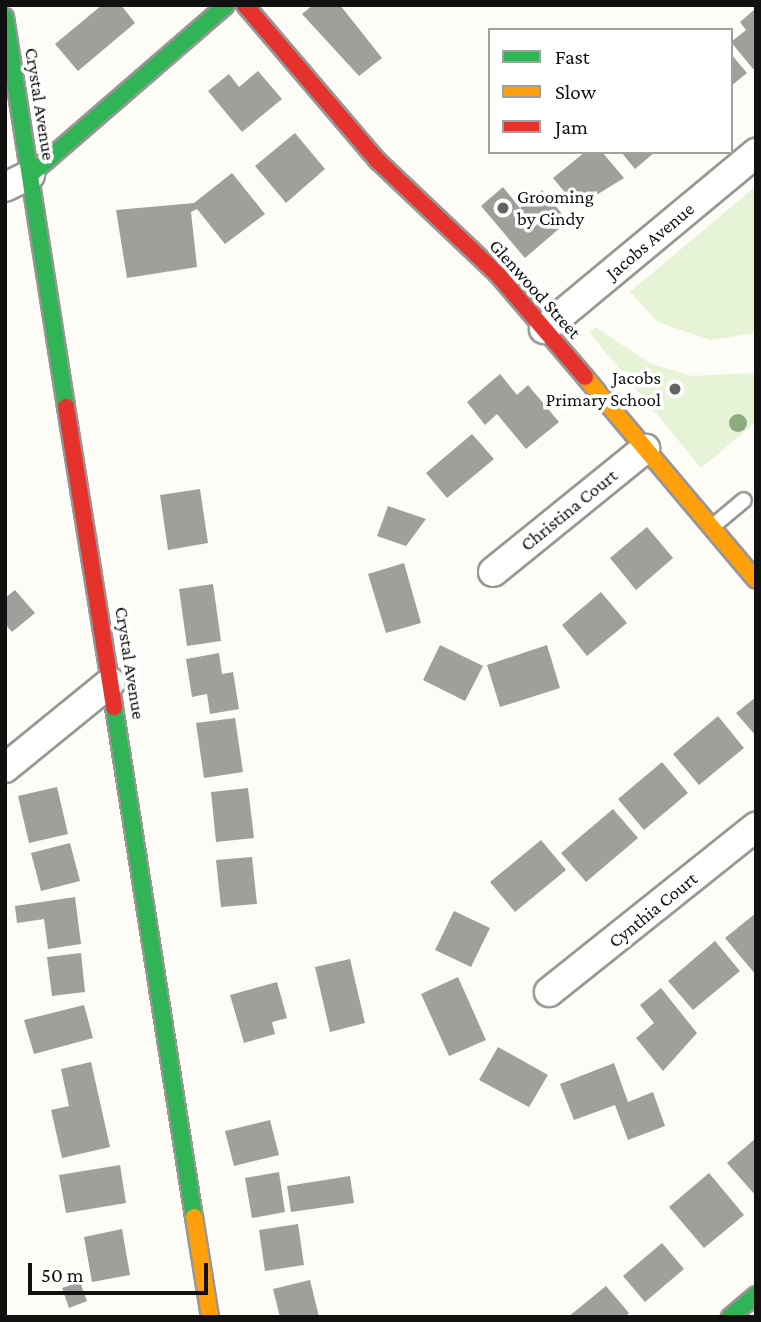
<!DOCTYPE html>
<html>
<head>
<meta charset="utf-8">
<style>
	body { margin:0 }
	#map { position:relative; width:761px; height:1322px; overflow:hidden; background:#fdfcf7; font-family:"Crimson Pro",serif }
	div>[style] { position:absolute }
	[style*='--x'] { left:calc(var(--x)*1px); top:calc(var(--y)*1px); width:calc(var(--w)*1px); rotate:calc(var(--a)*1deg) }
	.green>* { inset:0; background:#e7f3d7 }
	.building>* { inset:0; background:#a19f9c }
	.roads { filter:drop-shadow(2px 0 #979795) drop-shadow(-2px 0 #979795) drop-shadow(0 2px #979795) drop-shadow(0 -2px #979795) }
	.lane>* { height:14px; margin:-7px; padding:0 7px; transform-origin:7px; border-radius:7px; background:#fffffe }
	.street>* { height:28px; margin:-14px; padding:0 14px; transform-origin:14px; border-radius:14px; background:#fffffe }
	.fast>* { height:16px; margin:-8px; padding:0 8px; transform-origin:8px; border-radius:8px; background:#30b455 }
	.slow>* { height:16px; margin:-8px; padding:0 8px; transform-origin:8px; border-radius:8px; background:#ff9f0a }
	.jam>* { height:16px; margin:-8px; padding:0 8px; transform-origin:8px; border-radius:8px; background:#e5322d }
	.trees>* { width:18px; height:18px; margin:-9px; border-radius:50%; background:#8cac80 }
	.dots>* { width:19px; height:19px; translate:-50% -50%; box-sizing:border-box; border:4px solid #fff; border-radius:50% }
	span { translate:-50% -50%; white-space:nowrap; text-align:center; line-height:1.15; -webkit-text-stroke:7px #fff; paint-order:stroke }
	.street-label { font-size:19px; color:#111 }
	.poi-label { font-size:19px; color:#111 }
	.left { translate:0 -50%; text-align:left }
	.right { translate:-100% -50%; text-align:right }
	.frame { position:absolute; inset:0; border:7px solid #111; pointer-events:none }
	.legend { position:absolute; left:488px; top:28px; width:245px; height:126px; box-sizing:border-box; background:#fff; border:2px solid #a0a0a0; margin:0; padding:9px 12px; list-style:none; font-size:21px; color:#111 }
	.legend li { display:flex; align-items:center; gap:14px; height:35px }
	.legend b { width:35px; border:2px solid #a0a0a0 }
	.scale { position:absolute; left:28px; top:1263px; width:180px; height:32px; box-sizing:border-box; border:4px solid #111; border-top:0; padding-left:9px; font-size:21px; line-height:24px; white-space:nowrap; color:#111; -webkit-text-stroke:5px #fff; paint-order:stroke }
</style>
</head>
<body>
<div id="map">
	<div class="green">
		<i style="clip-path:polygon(756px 186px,756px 333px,710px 340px,658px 322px,630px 292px)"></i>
		<i style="clip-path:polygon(595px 327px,650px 363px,692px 376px,756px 373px,756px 422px,701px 468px,590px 333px)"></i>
	</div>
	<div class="building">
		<i style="clip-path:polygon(102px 5px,121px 5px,135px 23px,78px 71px,55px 44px)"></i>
		<i style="clip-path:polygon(313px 5px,340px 5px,382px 58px,359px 76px,302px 14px)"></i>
		<i style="clip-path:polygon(754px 10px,756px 67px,753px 69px,731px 42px,746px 30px,740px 22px)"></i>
		<i style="clip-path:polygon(731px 54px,747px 73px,731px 86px)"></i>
		<i style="clip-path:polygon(258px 71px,282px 99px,242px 132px,208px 91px,229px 74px,239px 87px)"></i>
		<i style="clip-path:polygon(295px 133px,325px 169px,286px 203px,255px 166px)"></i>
		<i style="clip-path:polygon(585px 152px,602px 152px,624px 178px,577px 207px,553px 178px)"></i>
		<i style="clip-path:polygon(621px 152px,655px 152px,635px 169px)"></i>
		<i style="clip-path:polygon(232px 173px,265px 214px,225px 244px,197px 209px,191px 212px,197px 267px,127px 278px,116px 210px,194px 203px)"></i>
		<i style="clip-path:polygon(503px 187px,520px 208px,542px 190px,568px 221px,525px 258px,481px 206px)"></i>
		<i style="clip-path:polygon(500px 374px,517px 395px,528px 385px,559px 422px,526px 449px,497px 414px,485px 425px,467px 402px)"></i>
		<i style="clip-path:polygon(472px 434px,494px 459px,447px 498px,426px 473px)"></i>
		<i style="clip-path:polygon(200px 489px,208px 543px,168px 550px,160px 495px)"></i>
		<i style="clip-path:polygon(388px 506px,426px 519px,406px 546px,377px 536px)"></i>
		<i style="clip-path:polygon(647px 527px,673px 558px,636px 590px,610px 558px)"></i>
		<i style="clip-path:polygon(404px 563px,421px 623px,386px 633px,368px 574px)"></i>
		<i style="clip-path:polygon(213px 584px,221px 641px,187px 646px,179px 589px)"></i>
		<i style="clip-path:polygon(15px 590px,35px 613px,12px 632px,5px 624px,5px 598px)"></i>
		<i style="clip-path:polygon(601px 592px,627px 623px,587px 656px,562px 625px)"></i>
		<i style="clip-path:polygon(440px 645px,483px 666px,465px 701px,423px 680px)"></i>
		<i style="clip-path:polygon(547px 645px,560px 688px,500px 707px,487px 665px)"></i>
		<i style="clip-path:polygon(219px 653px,222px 674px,233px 672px,239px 709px,210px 714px,207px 694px,192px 697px,186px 659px)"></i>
		<i style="clip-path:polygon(756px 697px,756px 736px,736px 713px)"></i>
		<i style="clip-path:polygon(718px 716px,744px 748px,699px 785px,673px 754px)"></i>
		<i style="clip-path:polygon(235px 718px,243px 772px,204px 778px,196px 723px)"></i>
		<i style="clip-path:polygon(662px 762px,688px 793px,644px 830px,618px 799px)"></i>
		<i style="clip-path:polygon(57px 787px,68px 834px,29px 843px,18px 796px)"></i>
		<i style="clip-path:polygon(248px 788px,254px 838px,216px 842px,211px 792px)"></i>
		<i style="clip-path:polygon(613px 809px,638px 838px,586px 882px,561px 853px)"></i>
		<i style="clip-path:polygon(541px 840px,566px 870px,515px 912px,490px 882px)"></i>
		<i style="clip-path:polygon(70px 843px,80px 881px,41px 891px,31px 853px)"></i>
		<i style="clip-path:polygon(252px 857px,257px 904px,221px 907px,216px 860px)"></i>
		<i style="clip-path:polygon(75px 897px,81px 944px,48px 949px,44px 919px,17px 923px,15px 906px)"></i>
		<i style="clip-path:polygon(454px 911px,490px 928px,471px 967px,435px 950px)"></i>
		<i style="clip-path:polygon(756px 913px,756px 975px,725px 938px)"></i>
		<i style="clip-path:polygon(715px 941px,740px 971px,693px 1010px,668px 981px)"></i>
		<i style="clip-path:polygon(81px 953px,85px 992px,52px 996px,47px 957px)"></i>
		<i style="clip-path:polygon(350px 959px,365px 1023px,330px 1032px,315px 967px)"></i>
		<i style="clip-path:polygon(458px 977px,486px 1040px,449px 1056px,421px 994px)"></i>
		<i style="clip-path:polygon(277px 982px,287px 1018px,272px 1022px,275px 1034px,244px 1043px,230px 995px)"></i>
		<i style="clip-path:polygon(661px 988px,697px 1033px,663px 1071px,636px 1038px,654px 1023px,640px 1005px)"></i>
		<i style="clip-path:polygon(84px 1005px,93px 1038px,34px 1054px,24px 1020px)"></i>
		<i style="clip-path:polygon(498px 1047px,548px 1075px,529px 1107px,479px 1080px)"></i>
		<i style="clip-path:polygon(91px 1062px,110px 1147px,62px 1158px,51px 1110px,69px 1106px,61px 1069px)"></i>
		<i style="clip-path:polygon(614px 1063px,628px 1102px,653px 1092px,665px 1126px,628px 1140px,615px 1105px,574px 1120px,560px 1084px)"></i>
		<i style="clip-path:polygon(270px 1120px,279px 1155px,234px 1166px,225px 1131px)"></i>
		<i style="clip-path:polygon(756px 1138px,756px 1196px,727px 1163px)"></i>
		<i style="clip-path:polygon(120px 1165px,126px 1203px,66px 1213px,59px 1175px)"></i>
		<i style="clip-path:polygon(279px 1172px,285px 1212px,252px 1218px,245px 1178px)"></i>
		<i style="clip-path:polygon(709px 1173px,744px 1215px,704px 1248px,669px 1207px)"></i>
		<i style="clip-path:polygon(350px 1176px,354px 1203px,291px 1212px,287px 1186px)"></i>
		<i style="clip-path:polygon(298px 1224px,304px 1265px,265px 1271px,259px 1230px)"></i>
		<i style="clip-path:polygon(122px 1229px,130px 1275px,92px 1282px,84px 1237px)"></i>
		<i style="clip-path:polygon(662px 1243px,684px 1269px,645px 1302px,623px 1276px)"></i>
		<i style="clip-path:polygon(310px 1280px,319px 1317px,280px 1317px,273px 1289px)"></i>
		<i style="clip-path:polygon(80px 1282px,87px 1301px,69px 1308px,62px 1288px)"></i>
		<i style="clip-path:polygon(606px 1286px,629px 1313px,625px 1317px,568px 1317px)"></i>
	</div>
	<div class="roads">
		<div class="lane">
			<i style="--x:713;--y:526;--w:40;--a:-40"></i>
		</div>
		<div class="street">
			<i style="--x:5;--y:187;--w:28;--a:-26"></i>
			<i style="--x:544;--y:329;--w:276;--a:-39.7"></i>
			<i style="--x:493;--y:572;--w:196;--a:-39"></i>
			<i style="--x:5;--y:768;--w:136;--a:-39.1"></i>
			<i style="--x:549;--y:992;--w:265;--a:-38.6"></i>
		</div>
		<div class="fast">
			<i style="--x:5;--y:17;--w:395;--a:81.1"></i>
			<i style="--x:30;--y:175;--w:259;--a:-40.9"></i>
			<i style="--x:114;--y:707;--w:516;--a:81.09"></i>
			<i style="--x:730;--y:1317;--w:34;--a:-40"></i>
		</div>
		<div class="slow">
			<i style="--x:585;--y:377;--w:265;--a:49.9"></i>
			<i style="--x:194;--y:1217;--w:101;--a:80.9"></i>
		</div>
		<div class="jam">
			<i style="--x:245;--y:5;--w:205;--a:49.6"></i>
			<i style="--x:378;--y:161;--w:166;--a:43.5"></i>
			<i style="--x:498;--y:275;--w:134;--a:49.5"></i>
			<i style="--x:66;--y:407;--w:304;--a:80.9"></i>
		</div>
	</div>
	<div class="trees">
		<i style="left:738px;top:423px"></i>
	</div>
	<div class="dots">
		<i style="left:503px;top:208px;background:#646362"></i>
		<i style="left:675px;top:389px;background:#646362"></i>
	</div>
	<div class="street-label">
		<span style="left:40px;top:104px;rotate:81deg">Crystal Avenue</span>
		<span style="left:650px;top:241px;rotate:-40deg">Jacobs Avenue</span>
		<span style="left:535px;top:289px;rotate:48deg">Glenwood Street</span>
		<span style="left:569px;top:510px;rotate:-39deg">Christina Court</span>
		<span style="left:130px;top:663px;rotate:81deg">Crystal Avenue</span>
		<span style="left:653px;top:910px;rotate:-39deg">Cynthia Court</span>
	</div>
	<div class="poi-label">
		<span class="left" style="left:517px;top:208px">Grooming<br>by Cindy</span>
		<span class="right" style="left:661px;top:389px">Jacobs<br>Primary School</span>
	</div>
	<div class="frame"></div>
	<ul class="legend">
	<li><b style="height:9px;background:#30b455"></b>Fast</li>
	<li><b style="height:9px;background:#ff9f0a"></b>Slow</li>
	<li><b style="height:9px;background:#e5322d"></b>Jam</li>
	</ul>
	<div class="scale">50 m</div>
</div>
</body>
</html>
